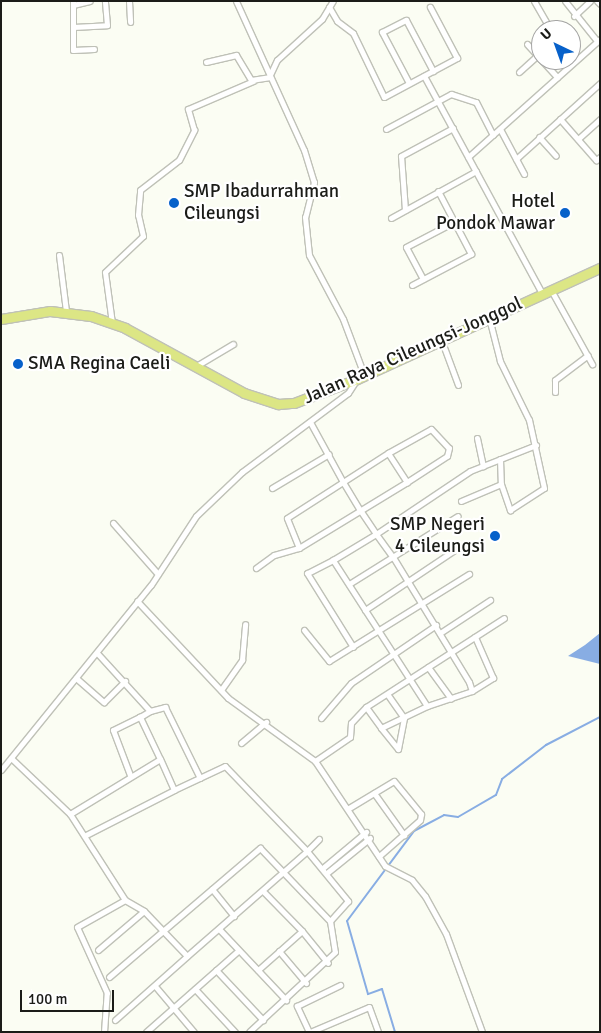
<!DOCTYPE html>
<html>
<head>
<meta charset="utf-8">
<style>
	body { margin:0 }
	#map { position:relative; width:601px; height:1033px; overflow:hidden; background:#fbfdf3; font-family:Signika,sans-serif }
	div>[style] { position:absolute }
	[style*='--x'] { left:calc(var(--x)*1px); top:calc(var(--y)*1px); width:calc(var(--w)*1px); rotate:calc(var(--a)*1deg) }
	.water>* { inset:0; background:#88ade3 }
	.stream>* { height:2px; margin:-1px; padding:0 1px; transform-origin:1px; border-radius:1px; background:#88ade3 }
	.roads { filter:drop-shadow(1px 0 #bfc1b7) drop-shadow(-1px 0 #bfc1b7) drop-shadow(0 1px #bfc1b7) drop-shadow(0 -1px #bfc1b7) }
	.minor>* { height:5px; margin:-2.5px; padding:0 2.5px; transform-origin:2.5px; border-radius:2.5px; background:#fff }
	.primary>* { height:9px; margin:-4.5px; padding:0 4.5px; transform-origin:4.5px; border-radius:4.5px; background:#dce685 }
	.dots>* { width:14px; height:14px; translate:-50% -50%; box-sizing:border-box; border:2px solid #fff; border-radius:50% }
	span { translate:-50% -50%; white-space:nowrap; text-align:center; line-height:1.15; -webkit-text-stroke:4.5px #fff; paint-order:stroke }
	.poi-label { font-size:19px; color:#1b1c18 }
	.left { translate:0 -50%; text-align:left }
	.right { translate:-100% -50%; text-align:right }
	.street-label { font-size:19px; color:#1b1c18 }
	.frame { position:absolute; inset:0; border:2px solid #1b1c18; pointer-events:none }
	.north { position:absolute; left:531px; top:20px; width:50px; height:50px; box-sizing:border-box; background:#fff; border:1px solid #a4a4a3; border-radius:50%; rotate:318deg; font-size:14px; font-weight:700; line-height:20px; text-align:center; color:#1b1c18 }
	.north::after { content:''; display:block; margin:auto; width:18px; height:22px; background:#0761ca; clip-path:polygon(50% 0,100% 100%,50% 72%,0 100%) }
	.scale { position:absolute; left:20px; top:990px; width:94px; height:22px; box-sizing:border-box; border:2px solid #1b1c18; border-top:0; padding-left:6px; font-size:15px; line-height:18px; white-space:nowrap; color:#1b1c18; -webkit-text-stroke:4px #fff; paint-order:stroke }
</style>
</head>
<body>
<div id="map">
	<div class="water">
		<i style="clip-path:polygon(600px 633px,600px 664px,568px 656px,585px 645px)"></i>
	</div>
	<div class="stream">
		<i style="--x:395;--y:1032;--w:45;--a:-106.8"></i>
		<i style="--x:382;--y:989;--w:15;--a:160"></i>
		<i style="--x:368;--y:994;--w:76;--a:-106"></i>
		<i style="--x:347;--y:921;--w:112;--a:-53.3"></i>
		<i style="--x:414;--y:831;--w:34;--a:-28"></i>
		<i style="--x:444;--y:815;--w:14;--a:8"></i>
		<i style="--x:458;--y:817;--w:44;--a:-30.1"></i>
		<i style="--x:496;--y:795;--w:17;--a:-69"></i>
		<i style="--x:502;--y:779;--w:56;--a:-37.7"></i>
		<i style="--x:546;--y:745;--w:61;--a:-27.4"></i>
	</div>
	<div class="roads">
		<div class="minor">
			<i style="--x:73;--y:1;--w:49;--a:90"></i>
			<i style="--x:73;--y:50;--w:21;--a:-3"></i>
			<i style="--x:129;--y:1;--w:21;--a:87"></i>
			<i style="--x:236;--y:1;--w:164;--a:65.5"></i>
			<i style="--x:304;--y:150;--w:34;--a:73"></i>
			<i style="--x:314;--y:182;--w:36;--a:104"></i>
			<i style="--x:305;--y:217;--w:38;--a:84"></i>
			<i style="--x:309;--y:255;--w:72;--a:62"></i>
			<i style="--x:343;--y:319;--w:60;--a:69.4"></i>
			<i style="--x:534;--y:1;--w:34;--a:60"></i>
			<i style="--x:565;--y:1;--w:51;--a:51.3"></i>
			<i style="--x:597;--y:1;--w:4;--a:45"></i>
			<i style="--x:73;--y:5;--w:17;--a:-13"></i>
			<i style="--x:329;--y:7;--w:16;--a:60"></i>
			<i style="--x:337;--y:21;--w:20;--a:37"></i>
			<i style="--x:353;--y:33;--w:71;--a:64.2"></i>
			<i style="--x:384;--y:97;--w:83;--a:-28.1"></i>
			<i style="--x:457;--y:58;--w:58;--a:-117.9"></i>
			<i style="--x:574;--y:16;--w:22;--a:-43"></i>
			<i style="--x:73;--y:27;--w:34;--a:-3"></i>
			<i style="--x:107;--y:25;--w:24;--a:-95"></i>
			<i style="--x:527;--y:44;--w:45;--a:47.7"></i>
			<i style="--x:571;--y:53;--w:8;--a:45"></i>
			<i style="--x:206;--y:62;--w:31;--a:-13"></i>
			<i style="--x:236;--y:55;--w:29;--a:59"></i>
			<i style="--x:251;--y:80;--w:18;--a:-9"></i>
			<i style="--x:269;--y:77;--w:19;--a:-65"></i>
			<i style="--x:277;--y:60;--w:61;--a:-42.3"></i>
			<i style="--x:322;--y:19;--w:21;--a:-59"></i>
			<i style="--x:519;--y:72;--w:24;--a:-42"></i>
			<i style="--x:424;--y:76;--w:247;--a:61.5"></i>
			<i style="--x:409;--y:83;--w:58;--a:-117.9"></i>
			<i style="--x:382;--y:32;--w:27;--a:-27"></i>
			<i style="--x:406;--y:20;--w:58;--a:62.1"></i>
			<i style="--x:560;--y:119;--w:55;--a:48.7"></i>
			<i style="--x:596;--y:160;--w:5;--a:-37"></i>
			<i style="--x:386;--y:129;--w:74;--a:-28.3"></i>
			<i style="--x:451;--y:94;--w:26;--a:18"></i>
			<i style="--x:476;--y:102;--w:37;--a:63"></i>
			<i style="--x:500;--y:129;--w:51;--a:61.9"></i>
			<i style="--x:539;--y:137;--w:25;--a:48"></i>
			<i style="--x:578;--y:139;--w:30;--a:-42"></i>
			<i style="--x:468;--y:157;--w:177;--a:-41.8"></i>
			<i style="--x:516;--y:159;--w:113;--a:-42.1"></i>
			<i style="--x:405;--y:210;--w:54;--a:-94.2"></i>
			<i style="--x:401;--y:156;--w:59;--a:-28.3"></i>
			<i style="--x:391;--y:218;--w:97;--a:-28.9"></i>
			<i style="--x:59;--y:255;--w:56;--a:82.9"></i>
			<i style="--x:423;--y:279;--w:36;--a:-118"></i>
			<i style="--x:406;--y:247;--w:54;--a:-27.5"></i>
			<i style="--x:412;--y:285;--w:67;--a:-27.7"></i>
			<i style="--x:471;--y:254;--w:71;--a:-117.6"></i>
			<i style="--x:551;--y:290;--w:85;--a:61"></i>
			<i style="--x:112;--y:323;--w:51;--a:-97.8"></i>
			<i style="--x:105;--y:272;--w:52;--a:-43.5"></i>
			<i style="--x:143;--y:236;--w:22;--a:-103"></i>
			<i style="--x:138;--y:215;--w:25;--a:-85"></i>
			<i style="--x:140;--y:190;--w:49;--a:-37.6"></i>
			<i style="--x:179;--y:160;--w:34;--a:-63"></i>
			<i style="--x:194;--y:130;--w:22;--a:-106"></i>
			<i style="--x:188;--y:109;--w:71;--a:-23.3"></i>
			<i style="--x:441;--y:339;--w:49;--a:69.7"></i>
			<i style="--x:196;--y:366;--w:43;--a:-30.7"></i>
			<i style="--x:555;--y:392;--w:12;--a:-90"></i>
			<i style="--x:555;--y:380;--w:41;--a:-37.1"></i>
			<i style="--x:310;--y:422;--w:68;--a:61.2"></i>
			<i style="--x:343;--y:482;--w:33;--a:59"></i>
			<i style="--x:360;--y:510;--w:29;--a:56"></i>
			<i style="--x:376;--y:534;--w:29;--a:54"></i>
			<i style="--x:393;--y:557;--w:146;--a:58.7"></i>
			<i style="--x:469;--y:682;--w:9;--a:72"></i>
			<i style="--x:472;--y:691;--w:47;--a:161.6"></i>
			<i style="--x:427;--y:706;--w:174;--a:-122.8"></i>
			<i style="--x:333;--y:560;--w:50;--a:-31.2"></i>
			<i style="--x:376;--y:534;--w:113;--a:-33.8"></i>
			<i style="--x:470;--y:471;--w:71;--a:-21.5"></i>
			<i style="--x:477;--y:438;--w:29;--a:78"></i>
			<i style="--x:388;--y:453;--w:35;--a:57"></i>
			<i style="--x:407;--y:482;--w:127;--a:148.6"></i>
			<i style="--x:299;--y:548;--w:32;--a:-112"></i>
			<i style="--x:287;--y:518;--w:120;--a:-32.8"></i>
			<i style="--x:388;--y:453;--w:49;--a:-29.2"></i>
			<i style="--x:431;--y:429;--w:26;--a:47"></i>
			<i style="--x:449;--y:448;--w:8;--a:104"></i>
			<i style="--x:447;--y:456;--w:48;--a:147"></i>
			<i style="--x:500;--y:459;--w:25;--a:88"></i>
			<i style="--x:272;--y:488;--w:66;--a:-30.8"></i>
			<i style="--x:461;--y:501;--w:43;--a:-23"></i>
			<i style="--x:501;--y:484;--w:28;--a:71"></i>
			<i style="--x:510;--y:510;--w:40;--a:-32.9"></i>
			<i style="--x:544;--y:488;--w:70;--a:-102.4"></i>
			<i style="--x:529;--y:420;--w:66;--a:-116.2"></i>
			<i style="--x:500;--y:361;--w:44;--a:-104.3"></i>
			<i style="--x:113;--y:523;--w:68;--a:48.6"></i>
			<i style="--x:333;--y:560;--w:29;--a:153"></i>
			<i style="--x:307;--y:573;--w:87;--a:58.1"></i>
			<i style="--x:256;--y:568;--w:22;--a:-36"></i>
			<i style="--x:274;--y:555;--w:26;--a:-16"></i>
			<i style="--x:349;--y:584;--w:128;--a:-32"></i>
			<i style="--x:137;--y:601;--w:133;--a:46.8"></i>
			<i style="--x:228;--y:698;--w:107;--a:35.9"></i>
			<i style="--x:315;--y:761;--w:126;--a:56.3"></i>
			<i style="--x:385;--y:866;--w:30;--a:27"></i>
			<i style="--x:412;--y:880;--w:21;--a:51"></i>
			<i style="--x:425;--y:896;--w:43;--a:61.1"></i>
			<i style="--x:446;--y:934;--w:104;--a:69.8"></i>
			<i style="--x:365;--y:610;--w:106;--a:-33.8"></i>
			<i style="--x:304;--y:630;--w:40;--a:51"></i>
			<i style="--x:329;--y:661;--w:165;--a:-31.9"></i>
			<i style="--x:440;--y:633;--w:60;--a:-33.4"></i>
			<i style="--x:428;--y:667;--w:39;--a:54"></i>
			<i style="--x:76;--y:678;--w:37;--a:41"></i>
			<i style="--x:104;--y:702;--w:30;--a:-45"></i>
			<i style="--x:221;--y:690;--w:37;--a:-55"></i>
			<i style="--x:242;--y:660;--w:36;--a:-85"></i>
			<i style="--x:472;--y:691;--w:25;--a:-32"></i>
			<i style="--x:493;--y:678;--w:45;--a:-113.7"></i>
			<i style="--x:366;--y:707;--w:26;--a:54"></i>
			<i style="--x:381;--y:728;--w:51;--a:-25.6"></i>
			<i style="--x:150;--y:711;--w:16;--a:-15"></i>
			<i style="--x:165;--y:707;--w:79;--a:63.8"></i>
			<i style="--x:321;--y:718;--w:46;--a:-49.4"></i>
			<i style="--x:351;--y:683;--w:103;--a:-34.3"></i>
			<i style="--x:381;--y:728;--w:27;--a:51"></i>
			<i style="--x:398;--y:749;--w:32;--a:-79"></i>
			<i style="--x:404;--y:718;--w:29;--a:-125"></i>
			<i style="--x:241;--y:743;--w:33;--a:-40"></i>
			<i style="--x:11;--y:758;--w:81;--a:43.5"></i>
			<i style="--x:70;--y:814;--w:102;--a:57.4"></i>
			<i style="--x:125;--y:900;--w:22;--a:30"></i>
			<i style="--x:315;--y:761;--w:42;--a:-34.4"></i>
			<i style="--x:350;--y:737;--w:14;--a:-86"></i>
			<i style="--x:351;--y:723;--w:22;--a:-47"></i>
			<i style="--x:366;--y:707;--w:164;--a:-32.8"></i>
			<i style="--x:1;--y:770;--w:238;--a:-51"></i>
			<i style="--x:151;--y:585;--w:82;--a:-56.9"></i>
			<i style="--x:196;--y:516;--w:64;--a:-43.7"></i>
			<i style="--x:242;--y:472;--w:132;--a:-36.7"></i>
			<i style="--x:348;--y:393;--w:17;--a:-57"></i>
			<i style="--x:130;--y:775;--w:48;--a:-110.7"></i>
			<i style="--x:113;--y:730;--w:30;--a:-26"></i>
			<i style="--x:374;--y:793;--w:52;--a:54.5"></i>
			<i style="--x:349;--y:808;--w:52;--a:-31"></i>
			<i style="--x:394;--y:781;--w:43;--a:50.7"></i>
			<i style="--x:421;--y:814;--w:6;--a:99"></i>
			<i style="--x:420;--y:820;--w:55;--a:138.7"></i>
			<i style="--x:70;--y:814;--w:105;--a:-31.4"></i>
			<i style="--x:160;--y:759;--w:47;--a:-115.5"></i>
			<i style="--x:140;--y:717;--w:12;--a:-31"></i>
			<i style="--x:150;--y:711;--w:79;--a:-132.4"></i>
			<i style="--x:86;--y:835;--w:99;--a:-27.1"></i>
			<i style="--x:319;--y:839;--w:17;--a:135"></i>
			<i style="--x:307;--y:851;--w:65;--a:50.6"></i>
			<i style="--x:348;--y:901;--w:27;--a:132"></i>
			<i style="--x:324;--y:867;--w:55;--a:-39.8"></i>
			<i style="--x:328;--y:872;--w:54;--a:-39"></i>
			<i style="--x:212;--y:889;--w:35;--a:51"></i>
			<i style="--x:219;--y:929;--w:98;--a:46.7"></i>
			<i style="--x:302;--y:931;--w:41;--a:50.9"></i>
			<i style="--x:98;--y:950;--w:60;--a:-40.3"></i>
			<i style="--x:144;--y:911;--w:62;--a:46.3"></i>
			<i style="--x:187;--y:956;--w:159;--a:-41.2"></i>
			<i style="--x:307;--y:851;--w:118;--a:-134"></i>
			<i style="--x:225;--y:766;--w:56;--a:154.8"></i>
			<i style="--x:174;--y:790;--w:34;--a:-114"></i>
			<i style="--x:279;--y:951;--w:42;--a:49.8"></i>
			<i style="--x:216;--y:970;--w:69;--a:46.8"></i>
			<i style="--x:258;--y:970;--w:59;--a:-41.6"></i>
			<i style="--x:302;--y:931;--w:56;--a:-134.3"></i>
			<i style="--x:109;--y:977;--w:199;--a:-40.5"></i>
			<i style="--x:260;--y:848;--w:101;--a:46.2"></i>
			<i style="--x:330;--y:921;--w:31;--a:81"></i>
			<i style="--x:335;--y:952;--w:117;--a:137.1"></i>
			<i style="--x:155;--y:986;--w:60;--a:49.7"></i>
			<i style="--x:195;--y:989;--w:59;--a:47.1"></i>
			<i style="--x:115;--y:1020;--w:96;--a:-41.6"></i>
			<i style="--x:104;--y:1032;--w:39;--a:-86"></i>
			<i style="--x:107;--y:993;--w:72;--a:-114.4"></i>
			<i style="--x:77;--y:927;--w:55;--a:-29.4"></i>
			<i style="--x:146;--y:1032;--w:123;--a:-41.4"></i>
			<i style="--x:309;--y:1032;--w:29;--a:-115"></i>
			<i style="--x:297;--y:1006;--w:48;--a:-26"></i>
			<i style="--x:310;--y:1032;--w:64;--a:-23"></i>
			<i style="--x:369;--y:1007;--w:27;--a:70"></i>
		</div>
		<div class="primary">
			<i style="--x:1;--y:319;--w:50;--a:-9.3"></i>
			<i style="--x:50;--y:311;--w:41;--a:7"></i>
			<i style="--x:91;--y:316;--w:36;--a:19"></i>
			<i style="--x:125;--y:328;--w:136;--a:28.6"></i>
			<i style="--x:244;--y:393;--w:36;--a:18"></i>
			<i style="--x:278;--y:404;--w:16;--a:-4"></i>
			<i style="--x:294;--y:403;--w:67;--a:-20.9"></i>
			<i style="--x:357;--y:379;--w:267;--a:-24.6"></i>
		</div>
	</div>
	<div class="dots">
		<i style="left:174px;top:203px;background:#0761ca"></i>
		<i style="left:565px;top:213px;background:#0761ca"></i>
		<i style="left:18px;top:364px;background:#0761ca"></i>
		<i style="left:495px;top:536px;background:#0761ca"></i>
	</div>
	<div class="poi-label">
		<span class="left" style="left:184px;top:203px">SMP Ibadurrahman<br>Cileungsi</span>
		<span class="right" style="left:555px;top:213px">Hotel<br>Pondok Mawar</span>
		<span class="left" style="left:28px;top:364px">SMA Regina Caeli</span>
		<span class="right" style="left:485px;top:536px">SMP Negeri<br>4 Cileungsi</span>
	</div>
	<div class="street-label">
		<span style="left:413px;top:351px;rotate:-24deg">Jalan Raya Cileungsi-Jonggol</span>
	</div>
	<div class="frame"></div>
	<div class="north">U</div>
	<div class="scale">100 m</div>
</div>
</body>
</html>
